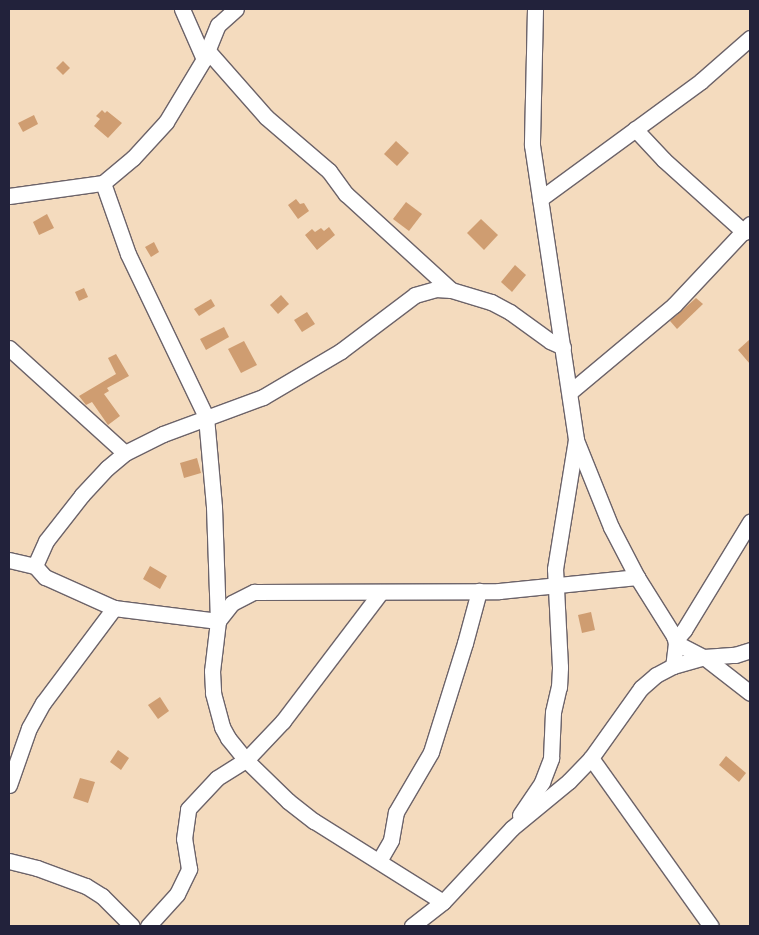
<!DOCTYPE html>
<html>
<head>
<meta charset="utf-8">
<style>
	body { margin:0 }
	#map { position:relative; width:759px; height:935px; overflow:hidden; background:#f4dbbe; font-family:"Shantell Sans",sans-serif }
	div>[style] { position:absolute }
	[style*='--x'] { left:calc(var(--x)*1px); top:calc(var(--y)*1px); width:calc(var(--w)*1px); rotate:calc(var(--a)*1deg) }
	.building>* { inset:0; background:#cf9d71 }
	.roads { filter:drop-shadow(1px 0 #6c6369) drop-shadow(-1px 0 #6c6369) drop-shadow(0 1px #6c6369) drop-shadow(0 -1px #6c6369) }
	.minor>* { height:15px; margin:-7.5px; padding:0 7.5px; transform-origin:7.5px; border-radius:7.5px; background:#fff }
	span { translate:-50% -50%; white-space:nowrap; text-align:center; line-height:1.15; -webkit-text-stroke:5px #f6f6f2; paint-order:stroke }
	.frame { position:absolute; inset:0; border:10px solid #22223b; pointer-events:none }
</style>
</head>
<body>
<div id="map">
	<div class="building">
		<i style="clip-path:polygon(63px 61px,70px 68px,63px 75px,56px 68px)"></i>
		<i style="clip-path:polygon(102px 110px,105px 113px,107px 111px,122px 123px,108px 138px,94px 126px,100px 119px,96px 116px)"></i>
		<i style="clip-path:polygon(34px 115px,38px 124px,23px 132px,18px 123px)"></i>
		<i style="clip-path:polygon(396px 141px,409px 153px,397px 166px,384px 154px)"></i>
		<i style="clip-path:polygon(296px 199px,300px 204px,304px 203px,309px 211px,298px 219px,288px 205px)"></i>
		<i style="clip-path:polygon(406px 202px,422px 214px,409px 231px,393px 219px)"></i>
		<i style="clip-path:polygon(47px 214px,54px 228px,39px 235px,33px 222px)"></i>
		<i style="clip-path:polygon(481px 219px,498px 235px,484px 250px,467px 233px)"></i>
		<i style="clip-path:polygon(329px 227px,335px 235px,317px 250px,305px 235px,312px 229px,315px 232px,321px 228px,324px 231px)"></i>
		<i style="clip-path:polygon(154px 242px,159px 252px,151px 257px,145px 247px)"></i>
		<i style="clip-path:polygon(515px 265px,526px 275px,512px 292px,501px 282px)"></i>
		<i style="clip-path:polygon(84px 288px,88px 297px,79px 301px,75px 292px)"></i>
		<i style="clip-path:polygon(281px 295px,289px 304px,278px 314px,270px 305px)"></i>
		<i style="clip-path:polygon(696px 298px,703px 304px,677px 329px,670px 321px)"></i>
		<i style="clip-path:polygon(211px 299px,215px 306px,199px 316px,194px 309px)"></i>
		<i style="clip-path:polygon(307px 312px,315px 324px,302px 332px,294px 320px)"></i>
		<i style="clip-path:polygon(224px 327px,229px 337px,206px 350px,200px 339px)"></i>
		<i style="clip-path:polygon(750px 339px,750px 364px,738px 350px)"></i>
		<i style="clip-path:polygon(244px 341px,257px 365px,241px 373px,228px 349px)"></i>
		<i style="clip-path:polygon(116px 354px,129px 376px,107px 388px,109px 391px,104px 394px,120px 416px,108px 425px,92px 402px,86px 405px,79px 396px,116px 374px,108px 358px)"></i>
		<i style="clip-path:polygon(197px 458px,201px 473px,184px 478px,180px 463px)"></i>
		<i style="clip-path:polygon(150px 566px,167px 576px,160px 589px,143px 579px)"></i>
		<i style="clip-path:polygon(591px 612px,595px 630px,582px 633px,578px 615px)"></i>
		<i style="clip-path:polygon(160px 697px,169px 711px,158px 719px,148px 705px)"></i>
		<i style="clip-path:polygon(118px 750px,129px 758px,121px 770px,110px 762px)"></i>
		<i style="clip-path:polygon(726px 756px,746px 773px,739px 782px,719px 765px)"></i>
		<i style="clip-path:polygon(80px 778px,95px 782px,88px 803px,73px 798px)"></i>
	</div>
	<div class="roads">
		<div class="minor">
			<i style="--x:182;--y:9;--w:55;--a:66.3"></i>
			<i style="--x:535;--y:9;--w:136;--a:91.3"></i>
			<i style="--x:532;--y:145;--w:298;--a:81.5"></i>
			<i style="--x:576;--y:440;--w:94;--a:68.1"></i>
			<i style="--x:611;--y:527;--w:56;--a:62.5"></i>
			<i style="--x:637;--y:577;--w:70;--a:57.9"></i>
			<i style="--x:674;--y:636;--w:7;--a:74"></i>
			<i style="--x:676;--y:643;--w:23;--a:97"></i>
			<i style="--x:207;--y:50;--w:89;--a:48.6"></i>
			<i style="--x:266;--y:117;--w:83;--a:40.6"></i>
			<i style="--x:329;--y:171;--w:29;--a:54"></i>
			<i style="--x:346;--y:194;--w:142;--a:42.4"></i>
			<i style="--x:635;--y:129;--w:42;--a:46.9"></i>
			<i style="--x:664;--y:160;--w:108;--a:42"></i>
			<i style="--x:103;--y:183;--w:75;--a:70.6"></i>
			<i style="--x:128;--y:254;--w:181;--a:64.4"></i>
			<i style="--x:206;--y:417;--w:90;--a:84.9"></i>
			<i style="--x:214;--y:507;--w:114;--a:88"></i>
			<i style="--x:218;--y:621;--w:50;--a:96.8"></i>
			<i style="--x:212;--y:671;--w:22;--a:87"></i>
			<i style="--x:213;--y:693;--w:35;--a:75"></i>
			<i style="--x:222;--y:727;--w:13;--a:61"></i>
			<i style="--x:228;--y:738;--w:28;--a:51"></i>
			<i style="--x:246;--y:760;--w:59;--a:44.3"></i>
			<i style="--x:288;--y:801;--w:33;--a:38"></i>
			<i style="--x:314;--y:821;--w:152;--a:32.1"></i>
			<i style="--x:9;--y:196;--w:95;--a:-7.9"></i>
			<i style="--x:103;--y:183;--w:39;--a:-40"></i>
			<i style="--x:133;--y:158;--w:49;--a:-47.5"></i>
			<i style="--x:166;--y:122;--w:74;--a:-58.9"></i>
			<i style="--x:204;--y:59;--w:37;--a:-68"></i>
			<i style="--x:218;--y:25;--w:24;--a:-42"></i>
			<i style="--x:540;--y:199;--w:200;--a:-36.2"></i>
			<i style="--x:701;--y:81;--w:65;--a:-41.3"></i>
			<i style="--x:563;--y:347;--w:14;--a:-155"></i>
			<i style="--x:550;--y:341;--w:49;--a:-144.1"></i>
			<i style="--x:510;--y:312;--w:21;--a:-152"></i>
			<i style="--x:491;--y:302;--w:42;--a:-163.3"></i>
			<i style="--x:451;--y:290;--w:15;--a:-176"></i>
			<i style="--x:436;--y:289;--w:22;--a:164"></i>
			<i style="--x:415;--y:295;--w:93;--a:142.9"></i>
			<i style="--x:341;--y:351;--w:91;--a:149.5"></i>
			<i style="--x:263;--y:397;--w:107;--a:159.7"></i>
			<i style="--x:163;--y:434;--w:42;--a:153.4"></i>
			<i style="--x:125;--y:453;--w:23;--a:140"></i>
			<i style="--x:107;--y:468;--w:37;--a:133"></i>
			<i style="--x:82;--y:495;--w:58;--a:128"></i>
			<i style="--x:46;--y:541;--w:27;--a:114"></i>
			<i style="--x:35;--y:566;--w:15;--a:48"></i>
			<i style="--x:45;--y:577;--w:76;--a:24.2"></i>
			<i style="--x:114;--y:608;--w:105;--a:7.1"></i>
			<i style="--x:218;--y:621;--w:23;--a:-52"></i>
			<i style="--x:232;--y:603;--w:25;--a:-27"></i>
			<i style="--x:254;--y:592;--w:245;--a:-0.2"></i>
			<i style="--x:499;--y:591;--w:139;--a:-5.8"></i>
			<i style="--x:9;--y:348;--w:156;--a:42.2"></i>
			<i style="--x:570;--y:392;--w:136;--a:-39.9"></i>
			<i style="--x:674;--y:305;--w:111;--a:-46.8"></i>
			<i style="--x:9;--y:560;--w:27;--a:13"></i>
			<i style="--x:674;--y:636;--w:5;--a:0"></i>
			<i style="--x:679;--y:636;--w:8;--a:-50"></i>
			<i style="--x:684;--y:630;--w:127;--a:-58.6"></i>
			<i style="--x:676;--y:643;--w:31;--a:27"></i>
			<i style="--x:704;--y:657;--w:58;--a:38"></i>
			<i style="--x:591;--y:758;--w:206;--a:54.5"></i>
			<i style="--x:9;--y:785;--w:60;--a:-70.7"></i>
			<i style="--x:29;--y:728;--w:29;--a:-61"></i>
			<i style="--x:43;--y:703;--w:119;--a:-53.2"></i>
			<i style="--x:520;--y:815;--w:40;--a:-56"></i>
			<i style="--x:542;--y:782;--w:26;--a:-69"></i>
			<i style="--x:551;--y:758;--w:46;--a:-87.5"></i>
			<i style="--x:553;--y:712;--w:26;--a:-77"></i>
			<i style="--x:559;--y:687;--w:20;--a:-87"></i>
			<i style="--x:560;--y:667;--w:98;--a:-92.9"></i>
			<i style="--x:555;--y:569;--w:131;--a:-80.8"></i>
			<i style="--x:9;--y:861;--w:29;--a:14"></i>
			<i style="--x:37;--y:868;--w:52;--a:20.2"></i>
			<i style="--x:86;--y:886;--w:19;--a:32"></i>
			<i style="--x:102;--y:896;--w:42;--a:45"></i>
			<i style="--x:379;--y:861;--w:24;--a:-60"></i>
			<i style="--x:391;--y:840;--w:28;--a:-80"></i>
			<i style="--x:396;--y:812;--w:69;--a:-59.7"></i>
			<i style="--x:431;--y:752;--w:114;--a:-72.7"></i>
			<i style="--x:465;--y:643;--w:54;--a:-74.9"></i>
			<i style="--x:148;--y:926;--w:43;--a:-47.8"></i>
			<i style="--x:177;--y:894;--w:28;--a:-64"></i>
			<i style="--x:189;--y:869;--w:30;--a:-99"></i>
			<i style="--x:184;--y:839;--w:30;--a:-82"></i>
			<i style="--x:188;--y:809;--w:42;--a:-46.9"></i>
			<i style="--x:217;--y:778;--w:34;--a:-32"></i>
			<i style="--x:246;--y:760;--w:54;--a:-46.5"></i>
			<i style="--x:283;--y:721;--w:161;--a:-52.8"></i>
			<i style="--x:412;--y:926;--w:39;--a:-38"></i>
			<i style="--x:443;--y:902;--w:101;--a:-47"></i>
			<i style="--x:512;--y:828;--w:74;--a:-39.5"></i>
			<i style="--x:569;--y:781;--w:32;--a:-46"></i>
			<i style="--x:591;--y:758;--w:86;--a:-54.5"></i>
			<i style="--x:641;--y:688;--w:20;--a:-41"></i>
			<i style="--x:656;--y:675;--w:19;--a:-28"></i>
			<i style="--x:673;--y:666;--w:32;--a:-16"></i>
			<i style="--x:704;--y:657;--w:31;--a:-4"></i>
			<i style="--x:735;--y:655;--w:16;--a:-18"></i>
		</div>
	</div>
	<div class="frame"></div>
</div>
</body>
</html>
